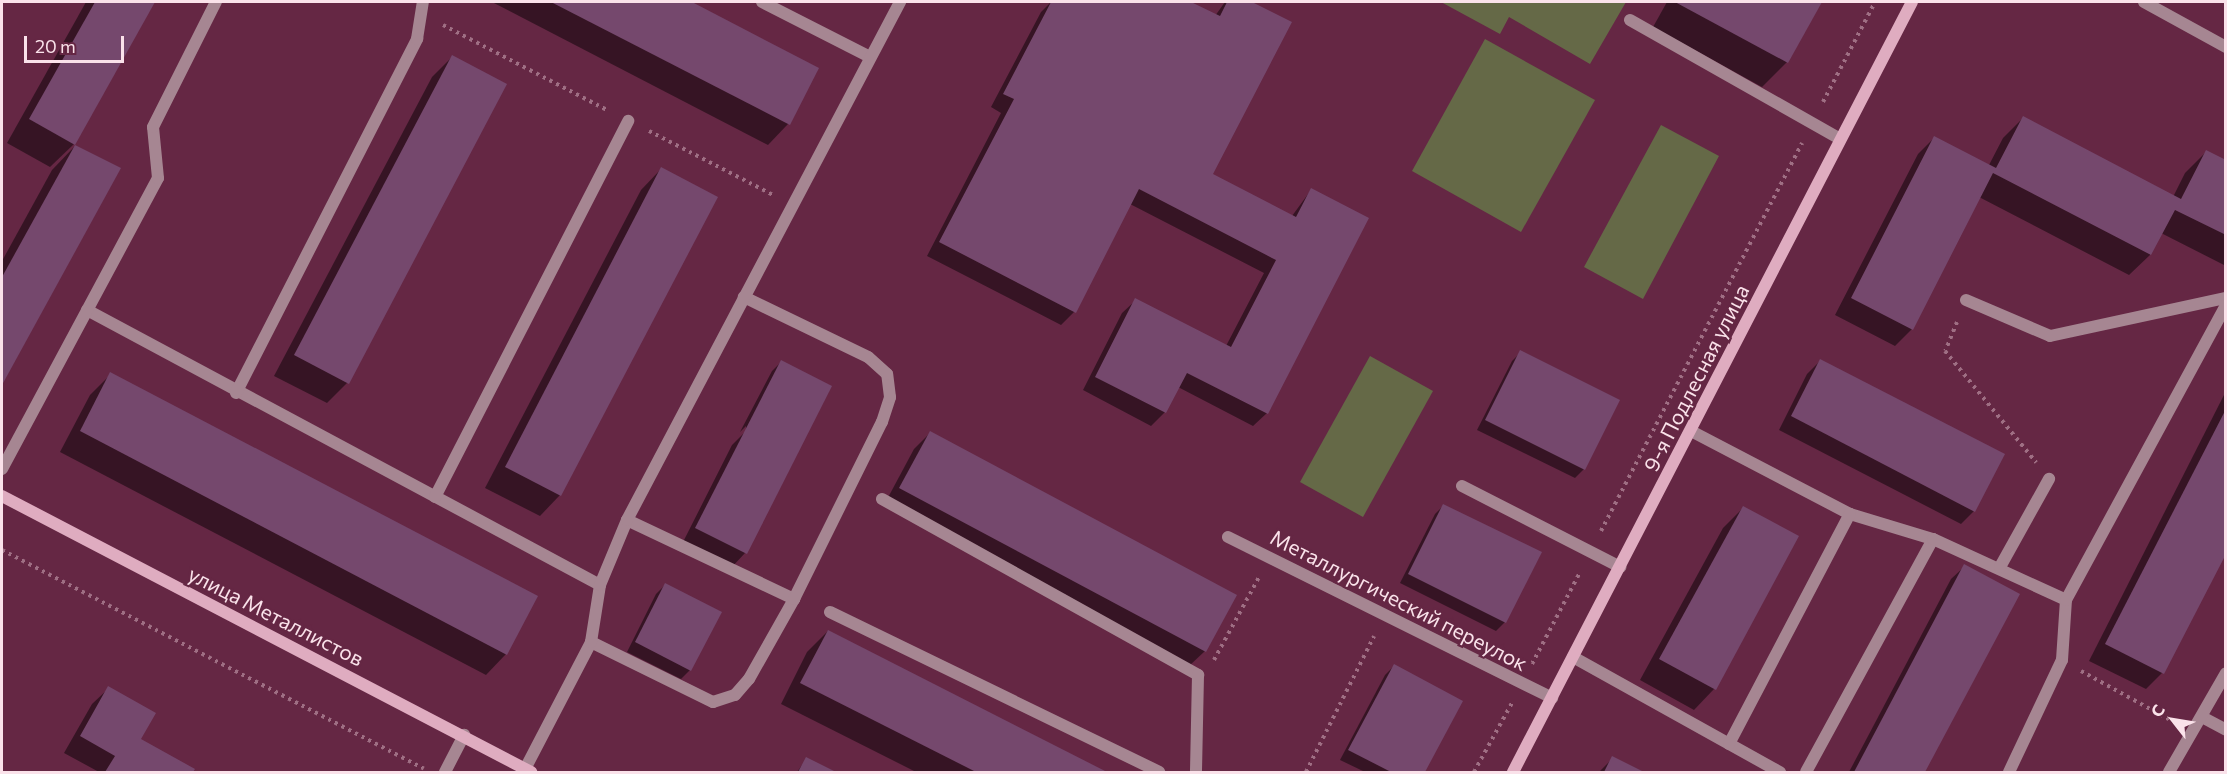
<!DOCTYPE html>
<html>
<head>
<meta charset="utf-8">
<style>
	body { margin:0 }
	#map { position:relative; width:2227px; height:774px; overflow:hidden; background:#652744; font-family:Commissioner,sans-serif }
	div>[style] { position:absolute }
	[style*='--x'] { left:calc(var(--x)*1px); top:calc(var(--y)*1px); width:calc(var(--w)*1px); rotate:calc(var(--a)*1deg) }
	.green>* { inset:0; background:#656947 }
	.shadow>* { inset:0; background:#0007 }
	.building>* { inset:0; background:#75486d }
	.path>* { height:4px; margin-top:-2px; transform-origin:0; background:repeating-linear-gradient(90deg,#9f6f84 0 3px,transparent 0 7.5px) }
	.lane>* { height:12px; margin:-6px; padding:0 6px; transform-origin:6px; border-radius:6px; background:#a68692 }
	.street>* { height:12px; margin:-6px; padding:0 6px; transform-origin:6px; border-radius:6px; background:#a68692 }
	.secondary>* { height:12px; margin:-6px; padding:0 6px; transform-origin:6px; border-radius:6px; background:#dfacc0 }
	span { translate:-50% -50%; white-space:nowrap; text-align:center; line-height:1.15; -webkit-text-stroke:4.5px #652744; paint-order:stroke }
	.street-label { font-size:21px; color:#fae2ea }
	.frame { position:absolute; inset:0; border:3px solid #fae2ea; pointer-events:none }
	.north { position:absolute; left:2143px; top:690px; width:60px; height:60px; -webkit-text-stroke:4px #652744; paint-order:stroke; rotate:301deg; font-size:16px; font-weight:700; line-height:24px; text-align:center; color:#fae2ea }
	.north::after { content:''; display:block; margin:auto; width:21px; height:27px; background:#fae2ea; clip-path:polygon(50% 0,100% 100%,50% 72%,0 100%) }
	.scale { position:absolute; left:24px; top:36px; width:100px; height:27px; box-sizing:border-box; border:3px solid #fae2ea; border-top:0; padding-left:8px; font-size:18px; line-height:21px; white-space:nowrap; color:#fae2ea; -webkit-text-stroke:4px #652744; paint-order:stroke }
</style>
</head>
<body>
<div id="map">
	<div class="green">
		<i style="clip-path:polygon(1441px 2px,1626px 2px,1590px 64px,1509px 17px,1500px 34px)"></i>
		<i style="clip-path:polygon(1485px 39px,1595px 100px,1521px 232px,1412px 171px)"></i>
		<i style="clip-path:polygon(1661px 125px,1719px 156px,1643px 299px,1584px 267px)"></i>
		<i style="clip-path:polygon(1370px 356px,1433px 391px,1363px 517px,1300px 482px)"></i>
	</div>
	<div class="shadow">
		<i style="clip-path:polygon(86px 2px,153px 2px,74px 144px,50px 167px,7px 143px)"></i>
		<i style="clip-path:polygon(492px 2px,689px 2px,817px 68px,788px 124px,768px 145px)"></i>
		<i style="clip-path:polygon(1051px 2px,1187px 2px,1215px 16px,1225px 2px,1249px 2px,1290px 23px,1211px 174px,1292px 216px,1311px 190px,1367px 219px,1267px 413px,1253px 426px,1178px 387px,1165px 412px,1151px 426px,1083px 390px,1122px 313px,1136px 300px,1226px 346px,1264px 273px,1130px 204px,1074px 312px,1061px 325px,927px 256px,1001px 113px,991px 107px,1041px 12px)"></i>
		<i style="clip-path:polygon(1667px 2px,1820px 2px,1787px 62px,1762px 87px,1653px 27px)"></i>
		<i style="clip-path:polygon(452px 57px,347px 383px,327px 403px,274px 376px,432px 77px)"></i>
		<i style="clip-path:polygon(2023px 118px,2173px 197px,2185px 173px,2206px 152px,2226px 162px,2226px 266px,2161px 233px,2150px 255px,2129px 275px,1979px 197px,1912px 329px,1895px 346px,1835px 315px,1918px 154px,1934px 138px,1989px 165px,2003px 138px)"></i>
		<i style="clip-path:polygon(75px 146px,119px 169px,2px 382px,2px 261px,52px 170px)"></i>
		<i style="clip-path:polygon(661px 169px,560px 495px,540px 516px,485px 488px,641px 190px)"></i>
		<i style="clip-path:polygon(1521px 352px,1584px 469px,1575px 478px,1477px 430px,1512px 361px)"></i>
		<i style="clip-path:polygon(1821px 360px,1974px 511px,1961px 524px,1779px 430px,1807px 374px)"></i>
		<i style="clip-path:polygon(781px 362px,795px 455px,745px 553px,732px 567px,683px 542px,732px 445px,746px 431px,746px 426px,740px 432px,772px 371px)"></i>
		<i style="clip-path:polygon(111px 374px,506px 654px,486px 675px,60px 452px,90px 395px)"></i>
		<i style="clip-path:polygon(2226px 391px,2226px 550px,2162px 673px,2146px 689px,2089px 661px)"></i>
		<i style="clip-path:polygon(930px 433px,1205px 651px,1188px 667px,884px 505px,914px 449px)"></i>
		<i style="clip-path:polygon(1444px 505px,1505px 622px,1496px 631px,1400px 583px,1435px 514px)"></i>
		<i style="clip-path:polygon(1743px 508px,1797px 537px,1714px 689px,1694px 710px,1640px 680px,1723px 528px)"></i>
		<i style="clip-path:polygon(1965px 566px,2018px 594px,1923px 772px,1849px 772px,1951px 579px)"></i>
		<i style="clip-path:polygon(665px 585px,690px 670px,681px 679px,627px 652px,656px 594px)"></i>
		<i style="clip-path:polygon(828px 631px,1103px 772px,916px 772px,781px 704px,807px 652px)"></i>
		<i style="clip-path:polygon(1394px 666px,1461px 701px,1424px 772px,1365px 772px,1340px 760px,1385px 675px)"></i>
		<i style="clip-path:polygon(109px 688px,139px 739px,193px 770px,192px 772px,99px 772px,64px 753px,92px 704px)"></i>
		<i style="clip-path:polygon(807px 758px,833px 772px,797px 772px)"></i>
		<i style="clip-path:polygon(1613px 758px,1641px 772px,1599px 772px)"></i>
	</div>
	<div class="building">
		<i style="clip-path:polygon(95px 2px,155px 2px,75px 145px,29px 119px)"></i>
		<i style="clip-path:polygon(551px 2px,692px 2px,819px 68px,790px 125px)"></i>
		<i style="clip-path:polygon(1051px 2px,1191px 2px,1220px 16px,1227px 2px,1252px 2px,1292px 22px,1213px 174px,1296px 217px,1311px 188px,1369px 218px,1268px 414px,1187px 373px,1166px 413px,1095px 377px,1135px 298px,1231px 347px,1276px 260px,1139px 189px,1076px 313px,939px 242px,1014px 99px,1003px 94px)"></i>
		<i style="clip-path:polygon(1675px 2px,1822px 2px,1788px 63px)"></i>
		<i style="clip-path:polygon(452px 55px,507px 84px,349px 384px,294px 355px)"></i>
		<i style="clip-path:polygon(2023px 116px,2181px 199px,2206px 150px,2226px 160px,2226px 235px,2175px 210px,2151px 255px,1993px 173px,1913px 330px,1851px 298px,1934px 136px,1996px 168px)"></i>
		<i style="clip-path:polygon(75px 145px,121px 168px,2px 385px,2px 277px)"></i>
		<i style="clip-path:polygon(661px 167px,718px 197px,561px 496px,505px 467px)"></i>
		<i style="clip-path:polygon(1520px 350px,1620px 400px,1585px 470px,1485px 420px)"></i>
		<i style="clip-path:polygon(1820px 359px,2005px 454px,1975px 512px,1791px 416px)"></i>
		<i style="clip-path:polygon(781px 360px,832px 386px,747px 554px,695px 528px)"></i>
		<i style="clip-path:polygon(110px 372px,538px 596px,507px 655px,80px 431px)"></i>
		<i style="clip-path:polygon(2226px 409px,2226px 554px,2164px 674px,2105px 644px)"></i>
		<i style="clip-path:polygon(930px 431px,1237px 595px,1206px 652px,899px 488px)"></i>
		<i style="clip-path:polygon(1443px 504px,1542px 552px,1506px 623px,1408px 574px)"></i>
		<i style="clip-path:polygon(1743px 506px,1799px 536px,1716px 690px,1659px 659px)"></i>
		<i style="clip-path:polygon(1964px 564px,2020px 594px,1925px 772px,1854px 772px)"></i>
		<i style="clip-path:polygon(665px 583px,722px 612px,691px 671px,635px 642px)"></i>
		<i style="clip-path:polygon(828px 630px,1107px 772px,976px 772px,800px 683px)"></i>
		<i style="clip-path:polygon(1394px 664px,1463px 701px,1425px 772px,1391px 772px,1348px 750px)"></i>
		<i style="clip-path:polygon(108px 686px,156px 713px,141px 739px,195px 769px,193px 772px,105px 772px,115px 756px,80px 736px)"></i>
		<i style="clip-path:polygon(1612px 756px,1644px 772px,1604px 772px)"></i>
		<i style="clip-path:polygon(806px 757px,836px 772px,798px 772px)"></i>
	</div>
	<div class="path">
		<i style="--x:443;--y:25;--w:185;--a:27.4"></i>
		<i style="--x:1823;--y:102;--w:113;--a:-62.5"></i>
		<i style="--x:649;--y:131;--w:140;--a:27.3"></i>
		<i style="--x:1957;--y:322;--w:31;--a:112"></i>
		<i style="--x:1945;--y:351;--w:144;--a:50.7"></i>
		<i style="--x:1601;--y:531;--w:437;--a:-62.6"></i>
		<i style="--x:2;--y:550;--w:475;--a:27.4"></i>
		<i style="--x:1214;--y:660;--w:94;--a:-61.5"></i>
		<i style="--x:1532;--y:664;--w:104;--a:-62.4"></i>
		<i style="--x:2081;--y:671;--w:104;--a:28.8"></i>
		<i style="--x:1306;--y:772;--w:152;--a:-63.4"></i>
		<i style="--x:1474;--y:772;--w:79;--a:-61.2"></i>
	</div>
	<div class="lane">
		<i style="--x:762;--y:2;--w:121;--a:27"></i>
		<i style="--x:1630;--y:20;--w:241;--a:29.5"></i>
		<i style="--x:1966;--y:300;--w:91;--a:23.2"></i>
		<i style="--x:2050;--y:336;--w:180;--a:-12.2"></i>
		<i style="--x:87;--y:310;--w:582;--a:28.19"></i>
		<i style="--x:236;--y:393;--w:398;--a:-62.9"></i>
		<i style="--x:417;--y:39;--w:37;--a:-81"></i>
		<i style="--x:1691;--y:431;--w:179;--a:27.6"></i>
		<i style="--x:1850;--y:514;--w:87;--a:16.8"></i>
		<i style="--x:1933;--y:539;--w:265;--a:118.6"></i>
		<i style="--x:2;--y:469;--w:330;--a:-61.8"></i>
		<i style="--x:158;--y:178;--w:51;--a:-95.6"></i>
		<i style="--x:153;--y:127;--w:140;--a:-63.3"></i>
		<i style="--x:1462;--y:486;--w:178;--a:27.1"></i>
		<i style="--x:435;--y:497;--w:423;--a:-62.8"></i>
		<i style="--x:882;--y:499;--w:362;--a:29.1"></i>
		<i style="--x:1198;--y:675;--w:97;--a:91.2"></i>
		<i style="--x:627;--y:520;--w:185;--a:25.3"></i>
		<i style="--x:1228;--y:537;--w:362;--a:26.4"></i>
		<i style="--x:1933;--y:539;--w:146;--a:24.6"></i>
		<i style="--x:2000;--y:567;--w:101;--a:-60.9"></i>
		<i style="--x:830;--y:612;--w:366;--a:25.9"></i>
		<i style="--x:591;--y:642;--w:136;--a:26.2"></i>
		<i style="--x:713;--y:702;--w:23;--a:-18"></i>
		<i style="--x:735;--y:695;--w:21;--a:-49"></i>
		<i style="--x:749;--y:679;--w:92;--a:-60.6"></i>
		<i style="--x:794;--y:599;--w:198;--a:-63.6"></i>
		<i style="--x:882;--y:422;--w:26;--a:-72"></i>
		<i style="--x:890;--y:397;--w:23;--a:-97"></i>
		<i style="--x:887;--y:374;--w:25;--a:-138"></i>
		<i style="--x:868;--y:357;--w:138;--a:-154.2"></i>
		<i style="--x:1573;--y:657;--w:237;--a:29.1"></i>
		<i style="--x:2202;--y:717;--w:27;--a:28"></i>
		<i style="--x:1729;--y:744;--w:260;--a:-62.3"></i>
		<i style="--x:525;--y:769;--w:143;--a:-62.5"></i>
		<i style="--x:591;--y:642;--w:58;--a:-81"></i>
		<i style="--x:600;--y:585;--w:70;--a:-67.4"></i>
		<i style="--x:627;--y:520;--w:586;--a:-62.21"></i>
		<i style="--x:445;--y:772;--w:42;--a:-62.8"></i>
		<i style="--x:2009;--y:772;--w:124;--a:-64.7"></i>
		<i style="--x:2062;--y:660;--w:60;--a:-86.2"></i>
		<i style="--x:2066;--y:600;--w:336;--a:-61.5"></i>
	</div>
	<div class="street">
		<i style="--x:2144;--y:2;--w:94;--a:28.8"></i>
		<i style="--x:2169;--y:772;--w:114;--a:-60.1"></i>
	</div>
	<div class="secondary">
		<i style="--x:2;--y:496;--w:597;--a:27.55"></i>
		<i style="--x:1513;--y:772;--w:867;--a:-62.61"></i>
	</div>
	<div class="street-label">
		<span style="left:1696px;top:378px;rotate:-63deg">9-я Подлесная улица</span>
		<span style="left:1399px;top:600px;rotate:27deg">Металлургический переулок</span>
		<span style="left:276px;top:616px;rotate:27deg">улица Металлистов</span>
	</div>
	<div class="frame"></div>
	<div class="north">С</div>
	<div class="scale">20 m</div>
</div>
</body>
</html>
